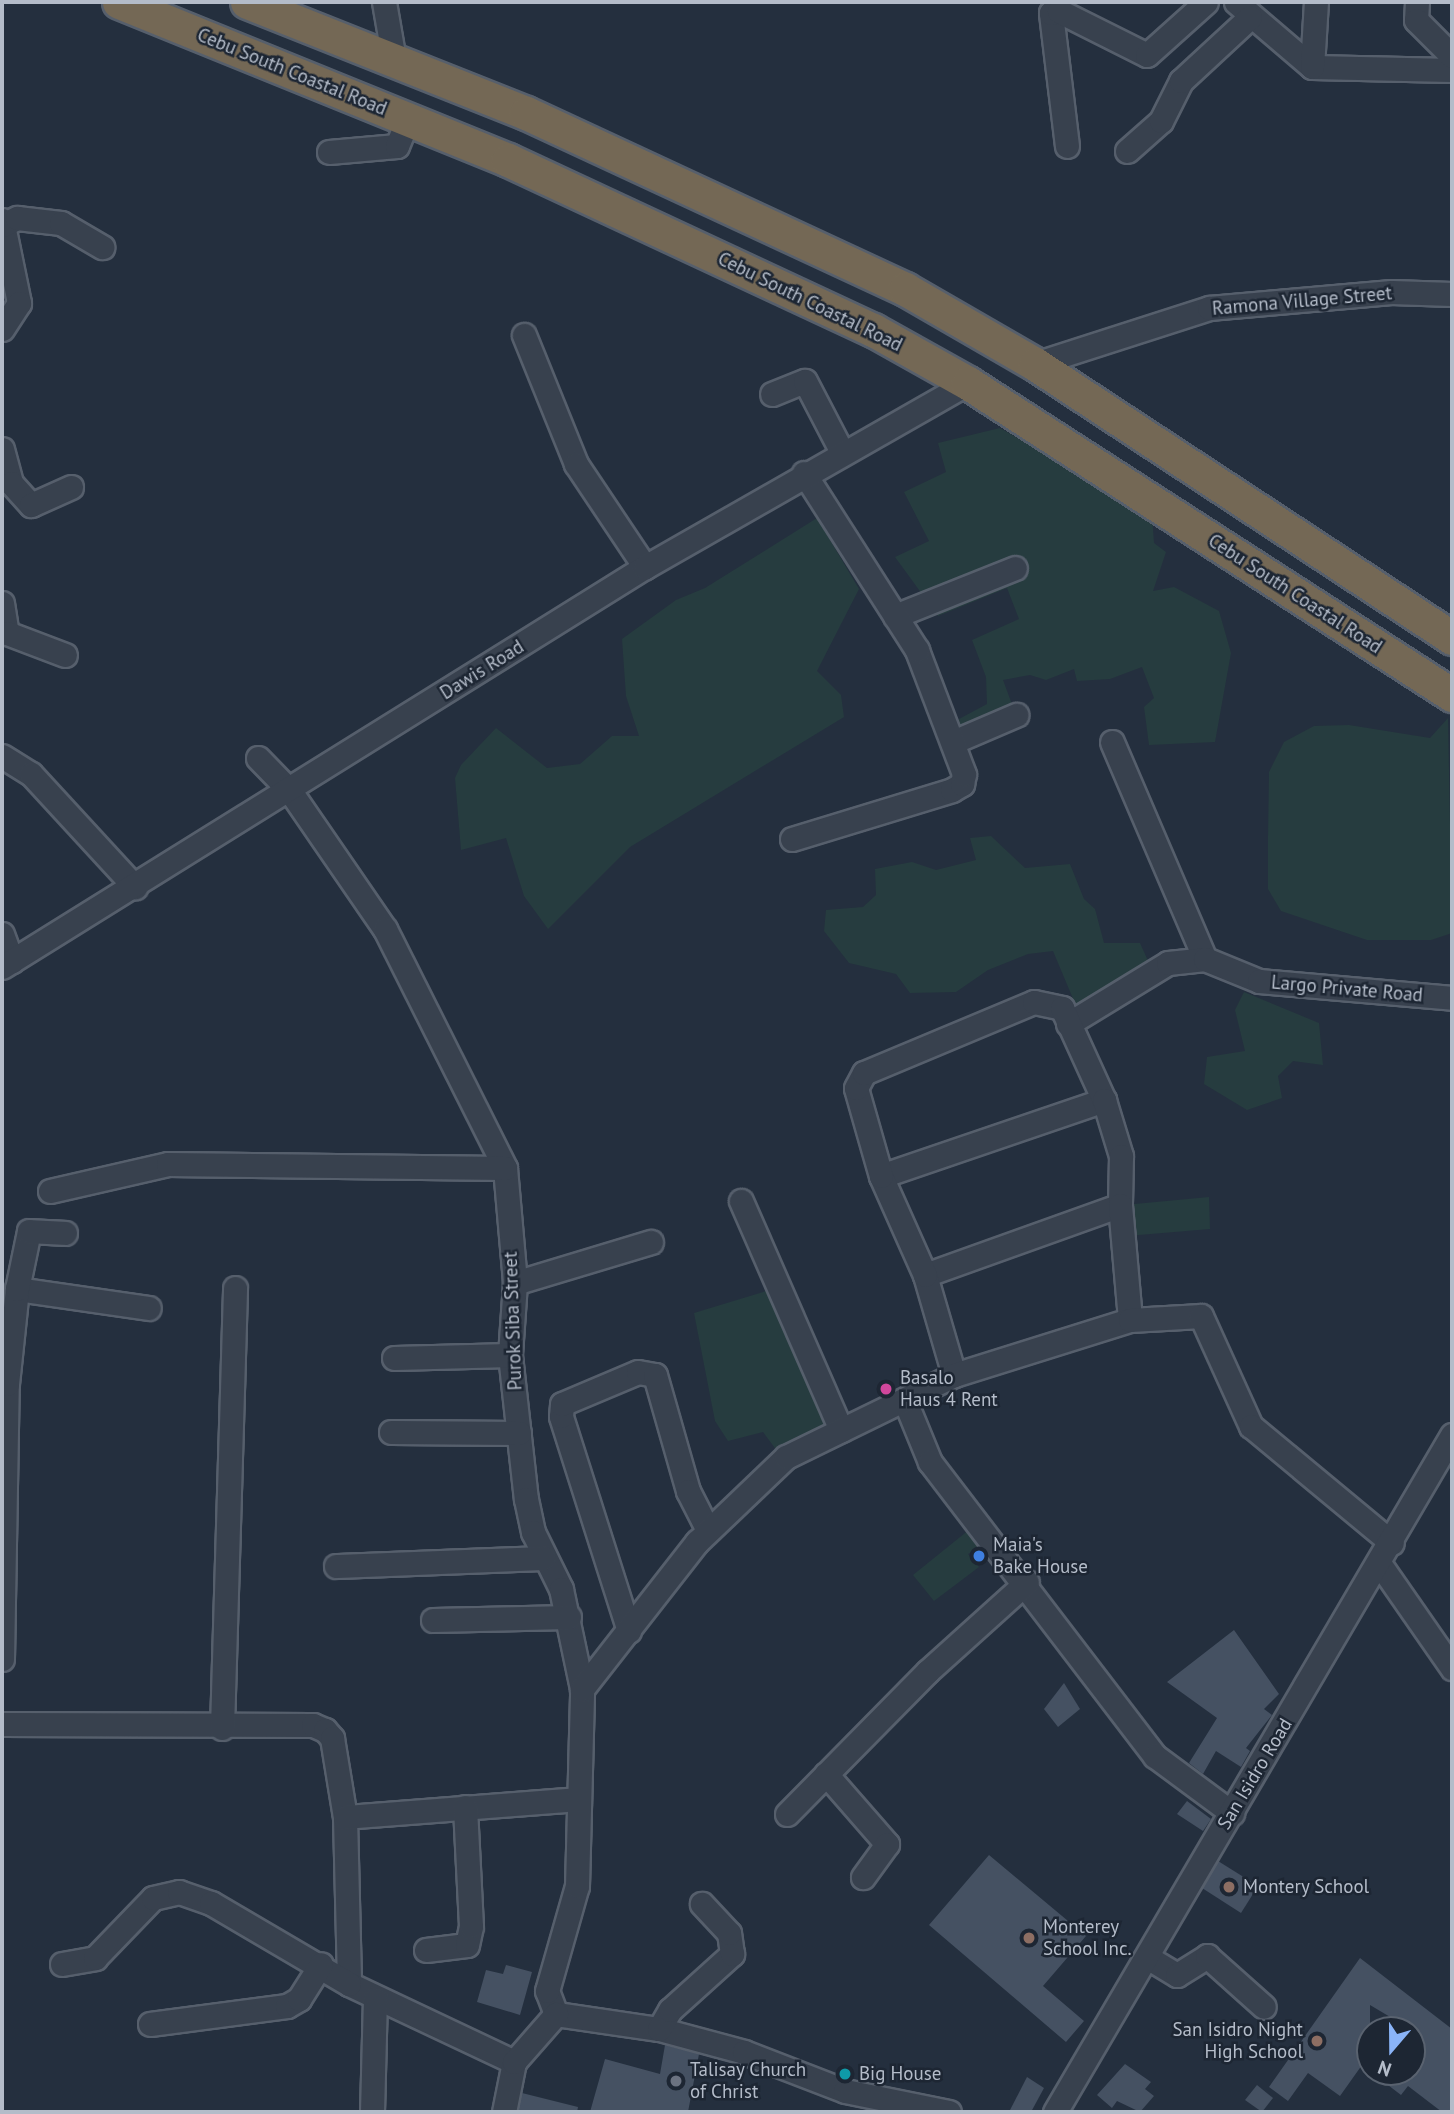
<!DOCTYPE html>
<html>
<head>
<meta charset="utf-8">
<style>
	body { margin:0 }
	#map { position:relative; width:1454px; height:2114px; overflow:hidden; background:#242f3e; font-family:"PT Sans",sans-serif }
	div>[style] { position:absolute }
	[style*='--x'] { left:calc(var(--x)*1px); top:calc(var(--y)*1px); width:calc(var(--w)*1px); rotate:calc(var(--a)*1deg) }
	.green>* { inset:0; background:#263c3f }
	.building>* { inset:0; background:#455162 }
	.roads { filter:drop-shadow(2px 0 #565f6c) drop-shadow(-2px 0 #565f6c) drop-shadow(0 2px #565f6c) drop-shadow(0 -2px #565f6c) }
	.minor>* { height:23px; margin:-11.5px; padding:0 11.5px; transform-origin:11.5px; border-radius:11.5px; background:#38414e }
	.highway>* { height:33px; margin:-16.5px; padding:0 16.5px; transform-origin:16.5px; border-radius:16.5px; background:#746855 }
	.dots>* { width:19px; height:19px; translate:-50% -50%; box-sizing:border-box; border:4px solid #1d2633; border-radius:50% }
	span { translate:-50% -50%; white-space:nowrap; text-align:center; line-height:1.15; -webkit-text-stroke:5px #1d2633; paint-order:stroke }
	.street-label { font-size:19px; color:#b4bcc9 }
	.poi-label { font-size:19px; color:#b4bcc9 }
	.left { translate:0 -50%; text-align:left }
	.right { translate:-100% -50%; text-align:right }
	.frame { position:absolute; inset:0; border:4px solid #b4bcc9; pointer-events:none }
	.north { position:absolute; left:1356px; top:2016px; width:70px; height:70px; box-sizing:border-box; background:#1d2633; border:2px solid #59626f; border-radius:50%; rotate:200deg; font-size:19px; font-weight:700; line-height:28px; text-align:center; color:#b4bcc9 }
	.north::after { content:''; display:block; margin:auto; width:24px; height:32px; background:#8ab4f8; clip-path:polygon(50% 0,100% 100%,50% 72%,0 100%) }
</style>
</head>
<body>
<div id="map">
	<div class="green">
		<i style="clip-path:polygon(1000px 428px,1152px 515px,1154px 543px,1166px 552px,1153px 591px,1174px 587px,1219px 611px,1231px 653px,1215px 742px,1149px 745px,1144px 707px,1154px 698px,1142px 667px,1110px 679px,1077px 681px,1074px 669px,1046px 680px,1030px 675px,1003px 680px,1016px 715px,960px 729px,959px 719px,987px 704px,986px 677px,972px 640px,1019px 619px,1007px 588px,938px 616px,895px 557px,929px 541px,904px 492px,946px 472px,938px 443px)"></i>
		<i style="clip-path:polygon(817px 518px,859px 589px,817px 671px,841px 695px,844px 717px,630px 847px,548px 929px,524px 896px,506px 838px,461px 850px,455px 778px,461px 765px,496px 728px,547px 768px,580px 764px,612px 736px,639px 736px,626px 696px,622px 639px,676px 600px,705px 588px)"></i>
		<i style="clip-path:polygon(1448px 718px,1452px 933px,1431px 940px,1367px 940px,1281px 911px,1268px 889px,1268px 838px,1269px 772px,1284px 742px,1314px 726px,1349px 725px,1430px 738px)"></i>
		<i style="clip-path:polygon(991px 836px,1025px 868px,1070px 864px,1084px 899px,1095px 909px,1104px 943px,1140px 943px,1149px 963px,1079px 1013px,1053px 951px,1028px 954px,988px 970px,956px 992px,910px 993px,896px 974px,849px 963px,824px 931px,826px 910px,863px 907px,876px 895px,875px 869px,912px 862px,936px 870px,976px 860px,970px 838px)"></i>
		<i style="clip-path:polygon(1244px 992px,1319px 1023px,1323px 1065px,1293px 1061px,1278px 1076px,1282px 1098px,1247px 1110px,1204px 1084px,1207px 1057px,1245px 1051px,1235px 1010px)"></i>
		<i style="clip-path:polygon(1209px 1197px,1210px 1229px,1127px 1236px,1124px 1205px)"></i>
		<i style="clip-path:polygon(773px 1289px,836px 1429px,783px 1459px,763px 1432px,728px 1441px,715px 1421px,694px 1313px)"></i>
		<i style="clip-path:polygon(970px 1529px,982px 1546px,968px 1554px,979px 1567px,934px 1601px,913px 1575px)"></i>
	</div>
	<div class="building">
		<i style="clip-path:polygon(1234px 1630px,1279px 1694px,1264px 1709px,1272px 1715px,1246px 1748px,1250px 1751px,1241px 1767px,1216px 1751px,1203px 1774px,1189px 1763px,1217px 1718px,1167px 1682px)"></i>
		<i style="clip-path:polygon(1064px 1683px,1080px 1709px,1058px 1727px,1044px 1709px)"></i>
		<i style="clip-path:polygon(1187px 1801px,1211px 1819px,1203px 1831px,1177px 1814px)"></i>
		<i style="clip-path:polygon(989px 1855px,1086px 1936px,1043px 1986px,1084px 2021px,1066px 2042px,929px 1925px)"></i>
		<i style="clip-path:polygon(1218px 1861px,1258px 1886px,1241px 1913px,1202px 1888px)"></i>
		<i style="clip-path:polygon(1360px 1958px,1452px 2029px,1452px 2112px,1442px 2112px,1408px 2086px,1401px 2095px,1371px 2072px,1412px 2072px,1412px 2030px,1370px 2005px,1370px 2071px,1362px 2065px,1340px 2096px,1308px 2073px,1288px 2101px,1269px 2087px)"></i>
		<i style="clip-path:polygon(506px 1965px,532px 1972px,520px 2015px,477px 2002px,486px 1970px,503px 1974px)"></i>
		<i style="clip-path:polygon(665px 2045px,699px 2054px,688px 2112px,590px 2112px,605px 2059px,660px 2074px)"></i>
		<i style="clip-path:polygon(1125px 2064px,1151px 2082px,1145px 2089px,1154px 2096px,1140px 2112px,1117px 2101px,1112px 2108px,1097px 2095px)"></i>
		<i style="clip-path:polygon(1027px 2077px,1044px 2088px,1031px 2112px,1009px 2112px)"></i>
		<i style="clip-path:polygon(1257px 2085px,1273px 2098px,1262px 2112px,1245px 2100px)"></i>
		<i style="clip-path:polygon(522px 2093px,578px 2107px,577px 2112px,518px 2112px)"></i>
	</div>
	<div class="roads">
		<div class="minor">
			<i style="--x:384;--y:2;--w:59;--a:80.2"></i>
			<i style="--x:1236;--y:2;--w:100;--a:40.5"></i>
			<i style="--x:1312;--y:67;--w:140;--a:1.2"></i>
			<i style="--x:1417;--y:2;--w:18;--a:93"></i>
			<i style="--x:1416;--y:20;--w:51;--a:45"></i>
			<i style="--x:1312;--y:67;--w:65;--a:-86.5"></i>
			<i style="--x:1067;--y:146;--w:134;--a:-96.9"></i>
			<i style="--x:1051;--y:13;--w:8;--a:-14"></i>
			<i style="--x:1059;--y:11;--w:98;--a:26.6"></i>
			<i style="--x:1147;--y:55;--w:79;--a:-41.9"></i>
			<i style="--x:1127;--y:151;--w:45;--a:-41.4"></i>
			<i style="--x:1161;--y:121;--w:45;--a:-63.4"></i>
			<i style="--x:1181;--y:81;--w:94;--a:-42.8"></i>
			<i style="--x:329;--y:152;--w:68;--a:-5"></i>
			<i style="--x:397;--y:146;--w:29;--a:-68"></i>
			<i style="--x:2;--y:220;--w:85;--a:78.4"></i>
			<i style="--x:19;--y:303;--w:31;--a:123"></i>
			<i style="--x:3;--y:225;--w:16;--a:-27"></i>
			<i style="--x:17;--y:218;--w:44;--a:6.5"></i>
			<i style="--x:61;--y:223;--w:48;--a:30.3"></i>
			<i style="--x:524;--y:335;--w:139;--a:68"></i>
			<i style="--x:576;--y:464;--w:124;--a:56.2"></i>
			<i style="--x:1035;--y:364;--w:183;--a:-17.8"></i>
			<i style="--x:1209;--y:308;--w:183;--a:-5"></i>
			<i style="--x:1391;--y:292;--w:61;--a:1.9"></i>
			<i style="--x:772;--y:394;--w:35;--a:-22"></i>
			<i style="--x:805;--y:381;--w:80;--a:62.5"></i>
			<i style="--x:2;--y:449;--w:35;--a:75"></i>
			<i style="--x:11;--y:483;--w:30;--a:48"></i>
			<i style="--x:31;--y:505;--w:44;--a:-24.2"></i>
			<i style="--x:2;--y:603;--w:30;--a:81"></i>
			<i style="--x:895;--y:616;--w:129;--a:-21.8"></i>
			<i style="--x:7;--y:633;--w:62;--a:20.8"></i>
			<i style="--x:953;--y:742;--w:69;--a:-23.2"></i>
			<i style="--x:1112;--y:742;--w:236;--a:66.8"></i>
			<i style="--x:2;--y:756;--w:34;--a:32"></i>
			<i style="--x:31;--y:774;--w:154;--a:47.4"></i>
			<i style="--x:258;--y:758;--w:46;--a:45.9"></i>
			<i style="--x:290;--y:791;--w:168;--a:55.5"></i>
			<i style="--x:385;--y:929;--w:267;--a:63.3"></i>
			<i style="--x:505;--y:1168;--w:115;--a:85"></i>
			<i style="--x:515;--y:1283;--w:72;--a:94"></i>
			<i style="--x:510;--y:1355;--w:145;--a:83.7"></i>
			<i style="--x:526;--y:1499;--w:34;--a:78"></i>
			<i style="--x:533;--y:1532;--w:64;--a:63.8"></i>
			<i style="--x:561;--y:1589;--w:102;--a:78.1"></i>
			<i style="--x:792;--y:839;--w:167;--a:-17"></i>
			<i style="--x:952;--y:790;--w:12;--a:-31"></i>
			<i style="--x:962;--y:784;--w:10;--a:-79"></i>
			<i style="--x:964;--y:774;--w:133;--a:-110.8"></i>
			<i style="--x:917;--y:650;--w:210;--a:-122.6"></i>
			<i style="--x:2;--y:934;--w:29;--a:70"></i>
			<i style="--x:2;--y:967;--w:757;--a:-31.89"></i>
			<i style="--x:645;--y:567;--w:372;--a:-29.7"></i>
			<i style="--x:1068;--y:1024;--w:117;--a:-31.4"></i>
			<i style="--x:1168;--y:963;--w:37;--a:-6"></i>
			<i style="--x:1205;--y:959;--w:58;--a:22.2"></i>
			<i style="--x:1259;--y:981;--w:194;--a:5"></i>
			<i style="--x:881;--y:1176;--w:236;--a:-18.8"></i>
			<i style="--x:50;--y:1191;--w:121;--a:-12.9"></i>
			<i style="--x:168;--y:1164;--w:337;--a:0.7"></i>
			<i style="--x:741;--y:1201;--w:250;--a:66.4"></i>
			<i style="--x:925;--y:1275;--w:207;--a:-19.7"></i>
			<i style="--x:515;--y:1283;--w:142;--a:-16.8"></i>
			<i style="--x:17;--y:1289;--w:133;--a:8.2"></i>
			<i style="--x:394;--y:1358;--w:116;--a:-1.5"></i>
			<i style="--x:954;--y:1375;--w:104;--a:-106.2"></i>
			<i style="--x:925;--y:1275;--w:108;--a:-114"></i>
			<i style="--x:881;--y:1176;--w:91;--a:-105.9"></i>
			<i style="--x:856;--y:1088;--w:17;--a:-62"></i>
			<i style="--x:864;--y:1073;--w:184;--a:-22.7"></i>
			<i style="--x:1034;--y:1002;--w:29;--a:12"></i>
			<i style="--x:1062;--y:1008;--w:101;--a:65.5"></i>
			<i style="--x:1104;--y:1100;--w:59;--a:73.1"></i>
			<i style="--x:1121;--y:1156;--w:49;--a:91.2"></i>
			<i style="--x:1120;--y:1205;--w:115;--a:85"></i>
			<i style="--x:905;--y:1401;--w:66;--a:67.7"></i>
			<i style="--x:930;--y:1462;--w:370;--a:52.6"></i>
			<i style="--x:1155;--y:1756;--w:96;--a:36.5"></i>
			<i style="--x:391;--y:1432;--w:128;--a:0.4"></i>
			<i style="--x:1379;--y:1563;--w:128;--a:55.2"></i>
			<i style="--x:336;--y:1566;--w:208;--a:-2.2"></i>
			<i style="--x:433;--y:1620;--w:136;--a:-1.3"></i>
			<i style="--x:629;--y:1631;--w:225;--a:-107.6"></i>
			<i style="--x:561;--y:1416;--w:12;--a:-85"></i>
			<i style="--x:562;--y:1404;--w:82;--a:-22.8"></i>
			<i style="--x:638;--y:1372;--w:17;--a:10"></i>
			<i style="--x:655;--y:1375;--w:121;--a:74.1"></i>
			<i style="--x:688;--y:1491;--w:44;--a:62.9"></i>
			<i style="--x:2;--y:1659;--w:275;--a:-89"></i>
			<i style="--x:7;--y:1384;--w:96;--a:-84"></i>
			<i style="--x:17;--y:1289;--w:59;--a:-78.3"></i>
			<i style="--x:29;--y:1231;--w:36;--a:3"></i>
			<i style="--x:2;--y:1724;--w:311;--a:0.2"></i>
			<i style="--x:313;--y:1725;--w:13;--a:23"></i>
			<i style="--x:325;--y:1730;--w:11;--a:49"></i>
			<i style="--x:332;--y:1738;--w:80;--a:80.7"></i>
			<i style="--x:345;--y:1817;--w:167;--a:88.6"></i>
			<i style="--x:349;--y:1984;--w:183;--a:25.3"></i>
			<i style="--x:222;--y:1728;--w:440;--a:-88.3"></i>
			<i style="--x:826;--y:1774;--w:93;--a:48.9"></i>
			<i style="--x:887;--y:1844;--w:41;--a:126"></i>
			<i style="--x:787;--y:1814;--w:201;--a:-45.4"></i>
			<i style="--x:928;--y:1671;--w:133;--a:-42"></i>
			<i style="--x:345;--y:1817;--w:233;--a:-4.4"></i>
			<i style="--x:426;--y:1950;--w:41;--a:-7"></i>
			<i style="--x:467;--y:1945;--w:19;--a:-78"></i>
			<i style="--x:471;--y:1926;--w:119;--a:-92.9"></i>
			<i style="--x:1147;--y:1957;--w:35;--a:31"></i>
			<i style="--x:1177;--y:1975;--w:36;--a:-32"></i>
			<i style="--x:1207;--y:1956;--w:76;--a:41.8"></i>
			<i style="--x:62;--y:1964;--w:34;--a:-10"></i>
			<i style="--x:95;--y:1958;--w:83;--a:-46"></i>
			<i style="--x:153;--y:1898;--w:27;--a:-13"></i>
			<i style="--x:179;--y:1892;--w:34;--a:19"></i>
			<i style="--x:211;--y:1903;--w:160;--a:30.4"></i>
			<i style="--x:556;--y:2014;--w:25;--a:-111"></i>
			<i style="--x:547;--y:1991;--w:109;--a:-74.1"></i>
			<i style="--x:577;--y:1886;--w:197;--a:-88.5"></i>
			<i style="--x:582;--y:1689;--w:187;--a:-52"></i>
			<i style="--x:697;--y:1542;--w:123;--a:-43.7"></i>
			<i style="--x:786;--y:1457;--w:187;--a:-26"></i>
			<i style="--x:954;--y:1375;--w:184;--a:-17.4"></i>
			<i style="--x:1130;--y:1320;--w:71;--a:-3.2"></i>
			<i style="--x:1201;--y:1316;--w:121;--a:65.6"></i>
			<i style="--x:1251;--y:1426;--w:183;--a:39.7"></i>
			<i style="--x:556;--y:2014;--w:104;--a:8.3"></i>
			<i style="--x:659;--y:2029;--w:88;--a:15.1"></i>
			<i style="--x:744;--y:2052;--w:108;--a:21.1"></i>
			<i style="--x:845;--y:2091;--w:106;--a:11.4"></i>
			<i style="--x:150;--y:2024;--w:138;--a:-7.5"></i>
			<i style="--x:287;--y:2006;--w:14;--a:-30"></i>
			<i style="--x:299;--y:1999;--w:41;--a:-57.8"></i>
			<i style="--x:659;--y:2029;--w:22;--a:-60"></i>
			<i style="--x:670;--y:2010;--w:84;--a:-42.1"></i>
			<i style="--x:732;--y:1954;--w:21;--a:-98"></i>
			<i style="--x:729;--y:1933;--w:40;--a:-133"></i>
			<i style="--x:372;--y:2112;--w:113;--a:-88.5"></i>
			<i style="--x:504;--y:2112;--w:51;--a:-78.7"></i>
			<i style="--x:514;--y:2062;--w:64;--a:-48.8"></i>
			<i style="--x:1055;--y:2112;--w:785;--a:-59.61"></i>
		</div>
		<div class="highway">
			<i style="--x:119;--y:2;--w:420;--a:22.1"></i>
			<i style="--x:508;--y:160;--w:403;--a:25"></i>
			<i style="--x:873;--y:330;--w:109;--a:29.2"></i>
			<i style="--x:968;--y:383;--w:576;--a:32.81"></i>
			<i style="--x:247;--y:2;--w:300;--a:21.7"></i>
			<i style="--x:526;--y:113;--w:418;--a:24.9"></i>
			<i style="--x:905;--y:289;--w:150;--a:30"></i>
			<i style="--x:1035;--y:364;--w:499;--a:33.3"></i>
		</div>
	</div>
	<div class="dots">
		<i style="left:886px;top:1389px;background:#d1479c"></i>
		<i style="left:979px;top:1556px;background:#3f7fe0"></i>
		<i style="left:1229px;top:1887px;background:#8d6e63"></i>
		<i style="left:1029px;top:1938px;background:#8d6e63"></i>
		<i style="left:1317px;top:2041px;background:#8d6e63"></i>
		<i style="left:845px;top:2074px;background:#0f9aa8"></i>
		<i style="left:676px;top:2081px;background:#6b7280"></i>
	</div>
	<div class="street-label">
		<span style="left:292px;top:72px;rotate:22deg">Cebu South Coastal Road</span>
		<span style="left:1302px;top:301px;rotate:-5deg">Ramona Village Street</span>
		<span style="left:810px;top:302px;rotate:26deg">Cebu South Coastal Road</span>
		<span style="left:1295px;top:594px;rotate:33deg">Cebu South Coastal Road</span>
		<span style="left:482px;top:670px;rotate:-32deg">Dawis Road</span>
		<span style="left:1347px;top:989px;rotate:5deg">Largo Private Road</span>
		<span style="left:513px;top:1321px;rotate:-92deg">Purok Siba Street</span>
		<span style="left:1255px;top:1774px;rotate:-59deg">San Isidro Road</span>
	</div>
	<div class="poi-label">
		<span class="left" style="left:900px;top:1389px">Basalo<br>Haus 4 Rent</span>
		<span class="left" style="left:993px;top:1556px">Maia's<br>Bake House</span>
		<span class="left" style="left:1243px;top:1887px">Montery School</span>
		<span class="left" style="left:1043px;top:1938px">Monterey<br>School Inc.</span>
		<span class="right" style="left:1303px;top:2041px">San Isidro Night<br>High School</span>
		<span class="left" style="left:690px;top:2081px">Talisay Church<br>of Christ</span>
		<span class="left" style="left:859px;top:2074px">Big House</span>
	</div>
	<div class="frame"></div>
	<div class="north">N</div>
</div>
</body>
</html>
